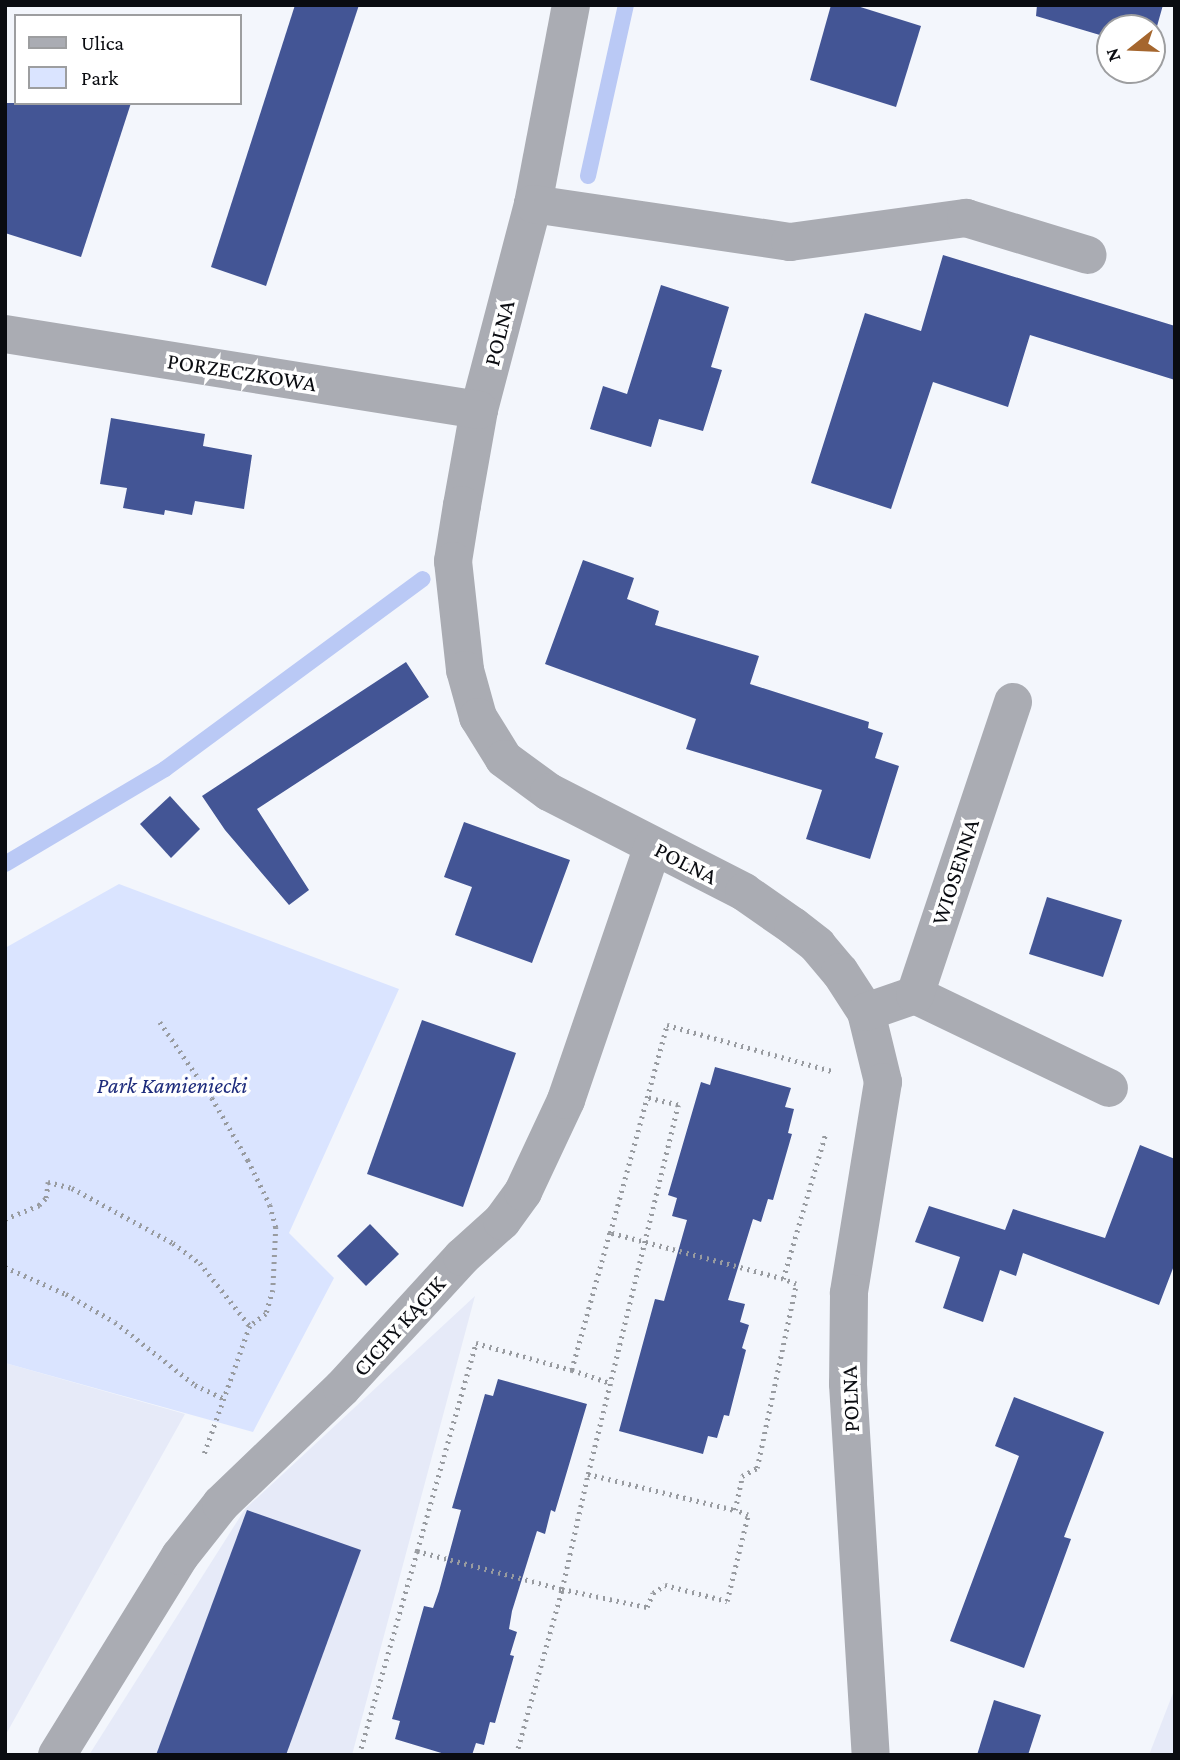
<!DOCTYPE html>
<html>
<head>
<meta charset="utf-8">
<style>
	body { margin:0 }
	#map { position:relative; width:1180px; height:1760px; overflow:hidden; background:#f3f6fc; font-family:"Crimson Pro",serif }
	div>[style] { position:absolute }
	[style*='--x'] { left:calc(var(--x)*1px); top:calc(var(--y)*1px); width:calc(var(--w)*1px); rotate:calc(var(--a)*1deg) }
	.built>* { inset:0; background:#e6eaf8 }
	.green>* { inset:0; background:#dae4ff }
	.stream>* { height:16px; margin:-8px; padding:0 8px; transform-origin:8px; border-radius:8px; background:#bac9f5 }
	.building>* { inset:0; background:#435595 }
	.path>* { height:4.5px; margin-top:-2.25px; transform-origin:0; background:repeating-linear-gradient(90deg,#989ba0 0 2px,transparent 0 7px) }
	.minor>* { height:38px; margin:-19px; padding:0 19px; transform-origin:19px; border-radius:19px; background:#aaacb3 }
	span { translate:-50% -50%; white-space:nowrap; text-align:center; line-height:1.15; -webkit-text-stroke:7px #fff; paint-order:stroke }
	.street-label { font-size:23px; color:#0a0c11 }
	.park-label { font-size:23px; color:#1e2c7c; font-style:italic }
	.frame { position:absolute; inset:0; border:7px solid #0a0c11; pointer-events:none }
	.legend { position:absolute; left:14px; top:14px; width:228px; height:91px; box-sizing:border-box; background:#fff; border:2px solid #9d9ea0; margin:0; padding:9px 12px; list-style:none; font-size:21px; color:#0a0c11 }
	.legend li { display:flex; align-items:center; gap:14px; height:35px }
	.legend b { width:35px; border:2px solid #9d9ea0 }
	.north { position:absolute; left:1096px; top:14px; width:70px; height:70px; box-sizing:border-box; background:#fff; border:2px solid #9d9ea0; border-radius:50%; rotate:252deg; font-size:19px; font-weight:700; line-height:28px; text-align:center; color:#0a0c11 }
	.north::after { content:''; display:block; margin:auto; width:24px; height:32px; background:#a5662e; clip-path:polygon(50% 0,100% 100%,50% 72%,0 100%) }
</style>
</head>
<body>
<div id="map">
	<div class="built">
		<i style="clip-path:polygon(475px 1296px,352px 1755px,89px 1755px,245px 1509px)"></i>
		<i style="clip-path:polygon(5px 1363px,185px 1414px,5px 1736px)"></i>
		<i style="clip-path:polygon(1175px 1688px,1175px 1755px,1149px 1755px)"></i>
	</div>
	<div class="green">
		<i style="clip-path:polygon(119px 884px,399px 989px,289px 1233px,334px 1278px,253px 1432px,5px 1363px,5px 948px)"></i>
	</div>
	<div class="stream">
		<i style="--x:588;--y:176;--w:175;--a:-77.5"></i>
		<i style="--x:5;--y:864;--w:186;--a:-30.7"></i>
		<i style="--x:165;--y:769;--w:320;--a:-36.4"></i>
	</div>
	<div class="building">
		<i style="clip-path:polygon(295px 5px,359px 5px,266px 286px,211px 267px)"></i>
		<i style="clip-path:polygon(831px 5px,854px 5px,921px 26px,896px 107px,810px 80px)"></i>
		<i style="clip-path:polygon(1037px 5px,1163px 5px,1152px 44px,1152px 28px,1110px 28px,1110px 38px,1036px 16px)"></i>
		<i style="clip-path:polygon(5px 103px,131px 103px,81px 257px,5px 233px)"></i>
		<i style="clip-path:polygon(943px 255px,1175px 326px,1175px 380px,1030px 335px,1008px 407px,933px 382px,891px 509px,811px 483px,865px 313px,921px 331px)"></i>
		<i style="clip-path:polygon(661px 285px,729px 307px,711px 367px,722px 370px,703px 431px,659px 419px,651px 447px,590px 429px,603px 386px,627px 394px)"></i>
		<i style="clip-path:polygon(111px 418px,205px 434px,203px 446px,252px 455px,244px 509px,195px 501px,192px 515px,165px 510px,164px 515px,123px 508px,127px 488px,100px 484px)"></i>
		<i style="clip-path:polygon(583px 560px,634px 578px,627px 599px,659px 611px,655px 625px,759px 656px,750px 684px,869px 722px,868px 728px,883px 733px,875px 758px,899px 766px,870px 859px,806px 839px,822px 790px,686px 749px,696px 719px,545px 664px)"></i>
		<i style="clip-path:polygon(406px 662px,429px 697px,257px 809px,309px 890px,289px 905px,225px 830px,202px 796px)"></i>
		<i style="clip-path:polygon(170px 796px,200px 829px,171px 858px,140px 824px)"></i>
		<i style="clip-path:polygon(464px 822px,570px 860px,532px 963px,455px 935px,472px 887px,444px 877px)"></i>
		<i style="clip-path:polygon(1047px 897px,1122px 920px,1103px 977px,1029px 954px)"></i>
		<i style="clip-path:polygon(422px 1020px,516px 1053px,463px 1207px,367px 1174px)"></i>
		<i style="clip-path:polygon(715px 1067px,791px 1088px,785px 1107px,794px 1109px,788px 1133px,792px 1134px,773px 1200px,768px 1199px,761px 1222px,753px 1219px,728px 1300px,745px 1304px,740px 1322px,749px 1325px,742px 1348px,746px 1350px,729px 1416px,724px 1415px,717px 1438px,708px 1436px,703px 1454px,619px 1431px,655px 1299px,664px 1301px,687px 1220px,672px 1216px,677px 1198px,668px 1195px,701px 1082px,710px 1085px)"></i>
		<i style="clip-path:polygon(1140px 1145px,1175px 1159px,1175px 1263px,1159px 1305px,1023px 1253px,1016px 1276px,1000px 1270px,983px 1322px,943px 1308px,960px 1257px,915px 1242px,929px 1206px,1005px 1230px,1013px 1209px,1105px 1238px)"></i>
		<i style="clip-path:polygon(370px 1224px,399px 1254px,366px 1286px,337px 1256px)"></i>
		<i style="clip-path:polygon(498px 1379px,587px 1404px,555px 1512px,551px 1510px,545px 1534px,537px 1531px,512px 1611px,509px 1629px,517px 1632px,510px 1655px,514px 1656px,495px 1723px,490px 1722px,484px 1745px,476px 1743px,472px 1755px,448px 1755px,395px 1739px,400px 1721px,392px 1719px,424px 1606px,433px 1608px,439px 1591px,461px 1510px,452px 1508px,485px 1394px,493px 1396px)"></i>
		<i style="clip-path:polygon(1014px 1397px,1104px 1432px,1064px 1537px,1071px 1539px,1024px 1668px,950px 1641px,1019px 1456px,995px 1446px)"></i>
		<i style="clip-path:polygon(247px 1510px,361px 1550px,286px 1755px,156px 1755px)"></i>
		<i style="clip-path:polygon(994px 1700px,1041px 1715px,1028px 1755px,977px 1755px)"></i>
	</div>
	<div class="path">
		<i style="--x:160;--y:1022;--w:92;--a:55.6"></i>
		<i style="--x:212;--y:1098;--w:72;--a:59.9"></i>
		<i style="--x:248;--y:1160;--w:50;--a:63.9"></i>
		<i style="--x:270;--y:1205;--w:23;--a:75"></i>
		<i style="--x:276;--y:1227;--w:63;--a:92.7"></i>
		<i style="--x:273;--y:1290;--w:25;--a:106"></i>
		<i style="--x:266;--y:1314;--w:20;--a:143"></i>
		<i style="--x:250;--y:1326;--w:137;--a:109.6"></i>
		<i style="--x:5;--y:1219;--w:37;--a:-22"></i>
		<i style="--x:39;--y:1205;--w:10;--a:-45"></i>
		<i style="--x:46;--y:1198;--w:16;--a:-83"></i>
		<i style="--x:48;--y:1182;--w:25;--a:14"></i>
		<i style="--x:72;--y:1188;--w:115;--a:28.6"></i>
		<i style="--x:173;--y:1243;--w:34;--a:37"></i>
		<i style="--x:200;--y:1263;--w:80;--a:51.6"></i>
		<i style="--x:610;--y:1233;--w:142;--a:105.5"></i>
		<i style="--x:572;--y:1370;--w:40;--a:18.9"></i>
		<i style="--x:5;--y:1267;--w:67;--a:23.9"></i>
		<i style="--x:66;--y:1294;--w:56;--a:29.7"></i>
		<i style="--x:115;--y:1322;--w:102;--a:38.2"></i>
		<i style="--x:195;--y:1385;--w:33;--a:25"></i>
		<i style="--x:783;--y:1279;--w:179;--a:-165.1"></i>
		<i style="--x:610;--y:1233;--w:216;--a:-74.7"></i>
		<i style="--x:667;--y:1025;--w:174;--a:15.6"></i>
		<i style="--x:588;--y:1474;--w:380;--a:-76.3"></i>
		<i style="--x:678;--y:1105;--w:32;--a:-167"></i>
		<i style="--x:417;--y:1551;--w:216;--a:-74.2"></i>
		<i style="--x:476;--y:1343;--w:100;--a:15.7"></i>
		<i style="--x:359;--y:1755;--w:212;--a:-74.1"></i>
		<i style="--x:417;--y:1551;--w:150;--a:14.7"></i>
		<i style="--x:562;--y:1589;--w:118;--a:-77.3"></i>
		<i style="--x:588;--y:1474;--w:151;--a:13.8"></i>
		<i style="--x:516;--y:1755;--w:172;--a:-74.5"></i>
		<i style="--x:562;--y:1589;--w:87;--a:12"></i>
		<i style="--x:647;--y:1607;--w:15;--a:-67"></i>
		<i style="--x:653;--y:1593;--w:14;--a:-34"></i>
		<i style="--x:665;--y:1585;--w:64;--a:14.5"></i>
		<i style="--x:727;--y:1601;--w:89;--a:-76.3"></i>
		<i style="--x:748;--y:1515;--w:14;--a:-159"></i>
		<i style="--x:735;--y:1510;--w:35;--a:-78"></i>
		<i style="--x:742;--y:1476;--w:17;--a:-28"></i>
		<i style="--x:757;--y:1468;--w:188;--a:-78"></i>
		<i style="--x:796;--y:1284;--w:14;--a:-159"></i>
		<i style="--x:783;--y:1279;--w:150;--a:-73.7"></i>
	</div>
	<div class="minor">
		<i style="--x:571;--y:5;--w:203;--a:100.8"></i>
		<i style="--x:533;--y:204;--w:213;--a:104.7"></i>
		<i style="--x:479;--y:410;--w:97;--a:100.1"></i>
		<i style="--x:462;--y:505;--w:57;--a:99.1"></i>
		<i style="--x:453;--y:561;--w:110;--a:83.7"></i>
		<i style="--x:465;--y:670;--w:49;--a:74.5"></i>
		<i style="--x:478;--y:717;--w:49;--a:58.2"></i>
		<i style="--x:504;--y:759;--w:56;--a:36.3"></i>
		<i style="--x:549;--y:792;--w:219;--a:27.1"></i>
		<i style="--x:744;--y:892;--w:60;--a:34.8"></i>
		<i style="--x:793;--y:926;--w:31;--a:38"></i>
		<i style="--x:817;--y:945;--w:35;--a:50"></i>
		<i style="--x:840;--y:972;--w:48;--a:57"></i>
		<i style="--x:866;--y:1012;--w:72;--a:76.3"></i>
		<i style="--x:883;--y:1082;--w:214;--a:99.2"></i>
		<i style="--x:849;--y:1293;--w:91;--a:90.6"></i>
		<i style="--x:848;--y:1384;--w:372;--a:86.5"></i>
		<i style="--x:533;--y:204;--w:260;--a:8.4"></i>
		<i style="--x:790;--y:242;--w:178;--a:-7.8"></i>
		<i style="--x:966;--y:218;--w:127;--a:16.9"></i>
		<i style="--x:5;--y:334;--w:480;--a:9.1"></i>
		<i style="--x:915;--y:995;--w:215;--a:25.6"></i>
		<i style="--x:866;--y:1012;--w:52;--a:-19.1"></i>
		<i style="--x:915;--y:995;--w:309;--a:-71.5"></i>
		<i style="--x:57;--y:1755;--w:234;--a:-58.3"></i>
		<i style="--x:180;--y:1556;--w:66;--a:-51.7"></i>
		<i style="--x:221;--y:1504;--w:168;--a:-43.8"></i>
		<i style="--x:342;--y:1388;--w:178;--a:-47.5"></i>
		<i style="--x:462;--y:1257;--w:54;--a:-42"></i>
		<i style="--x:502;--y:1221;--w:36;--a:-54"></i>
		<i style="--x:523;--y:1192;--w:102;--a:-64.9"></i>
		<i style="--x:566;--y:1100;--w:268;--a:-71.1"></i>
	</div>
	<div class="street-label">
		<span style="left:499px;top:333px;rotate:-76deg">POLNA</span>
		<span style="left:242px;top:372px;rotate:9deg">PORZECZKOWA</span>
		<span style="left:686px;top:863px;rotate:27deg">POLNA</span>
		<span style="left:955px;top:872px;rotate:-72deg">WIOSENNA</span>
		<span style="left:399px;top:1326px;rotate:-48deg">CICHY KĄCIK</span>
		<span style="left:850px;top:1399px;rotate:-92deg">POLNA</span>
	</div>
	<div class="park-label">
		<span style="left:172px;top:1085px">Park Kamieniecki</span>
	</div>
	<div class="frame"></div>
	<ul class="legend">
	<li><b style="height:9px;background:#aaacb3"></b>Ulica</li>
	<li><b style="height:19px;background:#dae4ff"></b>Park</li>
	</ul>
	<div class="north">N</div>
</div>
</body>
</html>
